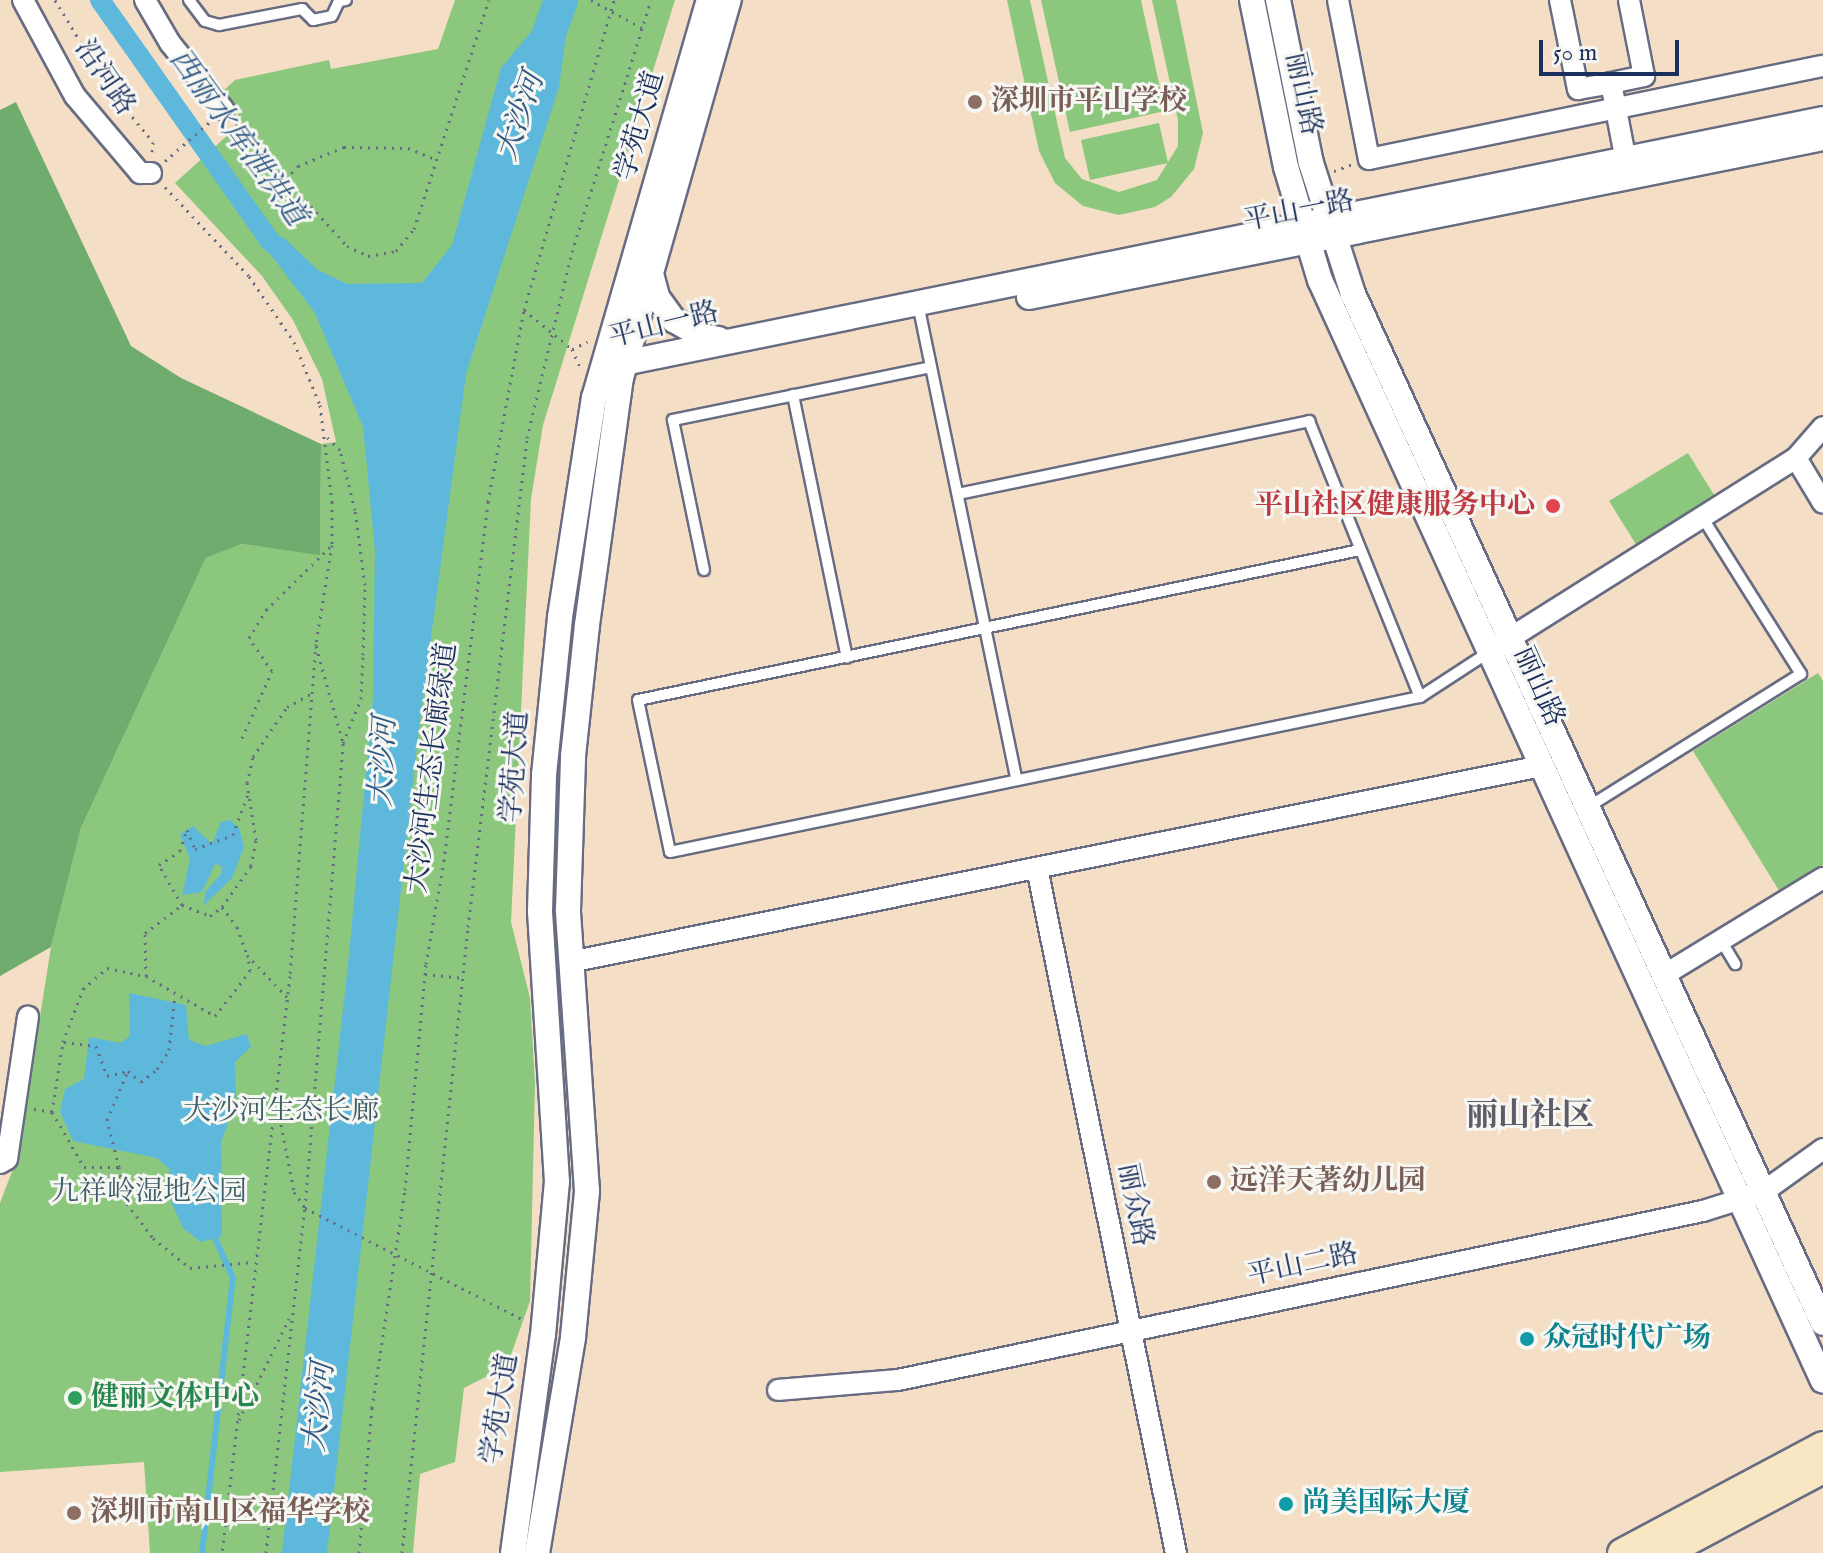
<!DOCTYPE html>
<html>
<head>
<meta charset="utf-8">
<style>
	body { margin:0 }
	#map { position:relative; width:1823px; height:1553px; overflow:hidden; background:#f4dec5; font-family:"IM FELL English","Noto Serif SC",serif }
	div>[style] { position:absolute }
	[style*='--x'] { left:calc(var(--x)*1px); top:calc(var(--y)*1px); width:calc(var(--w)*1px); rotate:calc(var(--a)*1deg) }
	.green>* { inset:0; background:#8bc87e }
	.forest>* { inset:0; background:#70ac6d }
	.water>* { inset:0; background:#5db8db }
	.stream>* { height:6px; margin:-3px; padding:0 3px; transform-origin:3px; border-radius:3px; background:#5db8db }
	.canal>* { height:20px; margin:-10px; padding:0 10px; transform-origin:10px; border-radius:10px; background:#5db8db }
	.river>* { height:34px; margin:-17px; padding:0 17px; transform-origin:17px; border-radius:17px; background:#5db8db }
	.path>* { height:3px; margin-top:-1.5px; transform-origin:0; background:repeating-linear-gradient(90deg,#676c82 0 2px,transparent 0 8px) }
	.roads { filter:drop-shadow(2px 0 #676c82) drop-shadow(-2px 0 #676c82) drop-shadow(0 2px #676c82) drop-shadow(0 -2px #676c82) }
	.service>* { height:10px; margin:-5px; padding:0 5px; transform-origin:5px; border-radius:5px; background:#fff }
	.minor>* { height:20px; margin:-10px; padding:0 10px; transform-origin:10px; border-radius:10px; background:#fff }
	.tertiary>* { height:24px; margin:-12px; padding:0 12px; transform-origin:12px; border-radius:12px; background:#fff }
	.secondary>* { height:28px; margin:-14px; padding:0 14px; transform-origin:14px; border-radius:14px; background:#f9e7c3 }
	.dots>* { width:22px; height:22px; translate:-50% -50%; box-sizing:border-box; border:4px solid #f6f6f2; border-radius:50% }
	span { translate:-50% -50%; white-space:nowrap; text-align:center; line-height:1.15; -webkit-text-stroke:6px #f6f6f2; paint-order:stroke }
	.street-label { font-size:28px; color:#1b2f5e }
	.education-label { font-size:28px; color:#785e54; font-weight:700 }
	.left { translate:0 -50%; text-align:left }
	.health-label { font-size:28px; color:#be3a42; font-weight:700 }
	.right { translate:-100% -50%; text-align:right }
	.park-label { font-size:28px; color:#3d5d68 }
	.culture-label { font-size:28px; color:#0d838f; font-weight:700 }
	.leisure-label { font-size:28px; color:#27864d; font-weight:700 }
	.water-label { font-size:30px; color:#2f5884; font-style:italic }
	.quarter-label { font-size:32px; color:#605b68; font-weight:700 }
	.scale { position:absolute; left:1539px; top:40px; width:140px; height:36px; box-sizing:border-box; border:4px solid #1b2f5e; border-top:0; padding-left:10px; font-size:24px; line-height:28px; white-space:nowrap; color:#1b2f5e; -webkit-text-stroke:6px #f6f6f2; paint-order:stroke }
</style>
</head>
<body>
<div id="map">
	<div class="green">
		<i style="clip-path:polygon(455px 0,675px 0,543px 425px,531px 499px,511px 922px,530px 998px,535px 1082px,530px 1301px,507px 1366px,464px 1388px,455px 1462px,420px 1474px,413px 1553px,150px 1553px,144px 1462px,0 1472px,0 1203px,18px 1156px,51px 947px,81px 828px,206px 558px,240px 544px,320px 554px,321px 444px,336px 442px,322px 379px,293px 320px,262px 276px,175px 183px,242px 122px,223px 91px,235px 80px,329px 60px,331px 69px,438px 49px)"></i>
		<i style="clip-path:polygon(1007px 0,1030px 0,1065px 158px,1082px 179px,1119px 192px,1157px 180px,1178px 146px,1178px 120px,1152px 0,1176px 0,1203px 133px,1194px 169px,1171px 197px,1155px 207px,1119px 215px,1083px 206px,1055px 183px,1039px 151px)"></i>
		<i style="clip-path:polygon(1041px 0,1141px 0,1165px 111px,1070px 132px)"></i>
		<i style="clip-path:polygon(1159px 123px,1168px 163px,1090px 180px,1081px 140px)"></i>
		<i style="clip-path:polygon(1688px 453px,1716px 498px,1637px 546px,1609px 501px)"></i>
		<i style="clip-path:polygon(1818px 673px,1823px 681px,1823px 865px,1780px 892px,1693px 751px)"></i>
	</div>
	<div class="forest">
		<i style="clip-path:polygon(16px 102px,131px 346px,181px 378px,321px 444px,320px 555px,241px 544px,206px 558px,81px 828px,51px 947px,0 976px,0 110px)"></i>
	</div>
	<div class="water">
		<i style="clip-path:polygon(540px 21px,561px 25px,566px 35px,559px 87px,466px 374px,419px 728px,327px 1553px,282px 1553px,348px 965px,373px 698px,375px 551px,363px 427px,315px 313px,268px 251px,283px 237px,318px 270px,347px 284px,422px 283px,452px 245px,501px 68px)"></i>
		<i style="clip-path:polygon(230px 820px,239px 828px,244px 847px,232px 878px,204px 905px,205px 892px,221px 874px,221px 866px,215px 864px,202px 892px,182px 895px,190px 860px,180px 834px,193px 826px,212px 844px,221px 822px)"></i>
		<i style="clip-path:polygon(129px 993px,186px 1005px,189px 1040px,206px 1046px,247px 1034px,251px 1047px,235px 1062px,236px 1102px,221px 1142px,222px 1236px,201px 1242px,183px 1228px,170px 1199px,169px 1169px,157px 1158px,73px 1141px,60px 1112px,65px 1089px,84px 1079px,89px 1037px,121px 1043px,130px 1036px)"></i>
	</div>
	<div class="stream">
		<i style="--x:202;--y:1553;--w:277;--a:-83.6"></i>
		<i style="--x:233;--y:1278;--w:44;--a:-114.2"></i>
	</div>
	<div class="canal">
		<i style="--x:100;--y:0;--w:294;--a:54.8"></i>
		<i style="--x:269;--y:240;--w:35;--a:41"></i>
	</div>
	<div class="river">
		<i style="--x:537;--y:67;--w:71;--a:-70.3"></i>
	</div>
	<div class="path">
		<i style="--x:55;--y:0;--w:100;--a:58.8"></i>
		<i style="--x:107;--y:86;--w:72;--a:50.6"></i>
		<i style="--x:153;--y:142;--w:11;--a:95"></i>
		<i style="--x:591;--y:0;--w:58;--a:28.8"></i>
		<i style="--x:236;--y:123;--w:166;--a:47.9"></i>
		<i style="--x:347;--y:246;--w:23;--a:25"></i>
		<i style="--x:368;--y:256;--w:28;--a:-10"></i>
		<i style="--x:396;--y:251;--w:28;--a:-51"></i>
		<i style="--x:414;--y:229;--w:241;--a:-71.9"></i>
		<i style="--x:165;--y:161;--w:61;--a:-41"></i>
		<i style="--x:1334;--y:171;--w:20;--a:-20"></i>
		<i style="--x:286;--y:179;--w:18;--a:-47"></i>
		<i style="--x:298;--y:166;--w:50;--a:-22.4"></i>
		<i style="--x:344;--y:147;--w:64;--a:0.9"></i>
		<i style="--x:408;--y:148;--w:31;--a:22"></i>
		<i style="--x:165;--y:187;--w:122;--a:46.7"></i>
		<i style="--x:249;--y:276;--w:80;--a:55.7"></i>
		<i style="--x:294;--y:342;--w:68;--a:67.6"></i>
		<i style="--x:320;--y:405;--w:98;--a:82.9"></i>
		<i style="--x:332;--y:502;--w:43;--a:90"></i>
		<i style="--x:332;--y:545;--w:100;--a:99.2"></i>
		<i style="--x:316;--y:644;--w:333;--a:94.5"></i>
		<i style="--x:290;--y:976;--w:581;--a:96.72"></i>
		<i style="--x:524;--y:310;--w:62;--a:39.1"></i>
		<i style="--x:572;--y:349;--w:22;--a:66"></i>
		<i style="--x:572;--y:349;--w:17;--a:-25"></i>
		<i style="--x:316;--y:646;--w:101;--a:74.4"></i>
		<i style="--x:242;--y:738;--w:73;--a:-65.9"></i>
		<i style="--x:272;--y:671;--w:40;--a:-124.9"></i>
		<i style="--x:249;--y:638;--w:33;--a:-59"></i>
		<i style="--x:266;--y:610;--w:93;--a:-44.6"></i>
		<i style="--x:182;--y:905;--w:46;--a:-119.9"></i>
		<i style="--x:159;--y:865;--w:25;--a:-34"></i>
		<i style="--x:180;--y:851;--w:22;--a:-72"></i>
		<i style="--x:187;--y:830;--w:21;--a:67"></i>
		<i style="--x:195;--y:849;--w:40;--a:-20.2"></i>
		<i style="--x:233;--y:835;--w:47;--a:-70"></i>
		<i style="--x:222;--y:907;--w:50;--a:-54.7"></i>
		<i style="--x:251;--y:866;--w:26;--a:-79"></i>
		<i style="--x:256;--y:840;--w:58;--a:-99"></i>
		<i style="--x:247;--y:783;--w:27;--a:-77"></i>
		<i style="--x:253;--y:757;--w:60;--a:-55.8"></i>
		<i style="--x:287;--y:707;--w:29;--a:-29"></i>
		<i style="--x:425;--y:974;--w:36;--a:6"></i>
		<i style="--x:146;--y:976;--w:80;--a:30.1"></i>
		<i style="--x:215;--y:1016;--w:57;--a:-52.1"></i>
		<i style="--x:250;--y:971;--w:14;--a:-98"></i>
		<i style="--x:64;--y:1042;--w:32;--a:7"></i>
		<i style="--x:96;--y:1046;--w:32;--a:70"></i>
		<i style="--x:107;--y:1076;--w:22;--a:-13"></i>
		<i style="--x:128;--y:1071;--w:17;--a:40"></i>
		<i style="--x:141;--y:1082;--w:21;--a:-39"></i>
		<i style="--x:157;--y:1069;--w:22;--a:-58"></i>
		<i style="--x:169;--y:1050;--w:54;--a:-83.7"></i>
		<i style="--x:275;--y:1093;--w:101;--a:79.1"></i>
		<i style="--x:294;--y:1192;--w:19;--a:55"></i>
		<i style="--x:305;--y:1208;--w:244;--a:27.1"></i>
		<i style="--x:34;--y:1109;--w:18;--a:9"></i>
		<i style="--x:52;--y:1112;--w:64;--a:59.8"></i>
		<i style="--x:84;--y:1167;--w:35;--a:0"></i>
		<i style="--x:119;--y:1167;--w:30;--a:84"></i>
		<i style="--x:122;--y:1197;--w:51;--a:52.9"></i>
		<i style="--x:153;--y:1238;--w:48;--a:39"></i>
		<i style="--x:190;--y:1268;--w:63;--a:-5.4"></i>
		<i style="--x:52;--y:1112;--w:71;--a:-81.1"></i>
		<i style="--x:63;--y:1042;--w:57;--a:-69.3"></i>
		<i style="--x:83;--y:989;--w:32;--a:-41"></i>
		<i style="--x:107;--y:968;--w:40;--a:12"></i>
		<i style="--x:146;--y:976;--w:43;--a:-91.3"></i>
		<i style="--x:145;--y:933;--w:46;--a:-37.1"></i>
		<i style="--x:182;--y:905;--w:30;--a:21"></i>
		<i style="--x:210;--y:916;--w:15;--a:-37"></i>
		<i style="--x:222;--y:907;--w:25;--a:53"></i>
		<i style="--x:237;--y:927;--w:30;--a:70"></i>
		<i style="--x:247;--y:955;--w:58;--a:46.4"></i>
		<i style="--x:119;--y:1167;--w:49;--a:-104.3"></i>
		<i style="--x:107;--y:1120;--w:51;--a:-66.9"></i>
		<i style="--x:239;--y:1420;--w:113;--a:-63.7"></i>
		<i style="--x:266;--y:1553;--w:347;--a:-83.6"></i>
		<i style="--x:305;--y:1208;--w:467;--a:-85.3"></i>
		<i style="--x:343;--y:743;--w:48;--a:-67.8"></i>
		<i style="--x:361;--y:699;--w:44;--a:-87.4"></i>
		<i style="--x:363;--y:655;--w:70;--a:-88.4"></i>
		<i style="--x:365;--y:585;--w:76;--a:-97.6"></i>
		<i style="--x:355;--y:510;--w:62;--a:-104"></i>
		<i style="--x:340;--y:450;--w:18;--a:-135"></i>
		<i style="--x:359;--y:1553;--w:146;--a:-84.9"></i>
		<i style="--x:372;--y:1408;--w:220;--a:-81.4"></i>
		<i style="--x:405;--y:1190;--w:227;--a:-84.7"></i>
		<i style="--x:426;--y:964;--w:105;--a:-80.1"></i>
		<i style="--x:444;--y:861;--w:362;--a:-83"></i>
		<i style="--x:488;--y:502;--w:195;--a:-79.4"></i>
		<i style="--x:524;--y:310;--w:323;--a:-73.8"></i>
		<i style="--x:402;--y:1553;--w:629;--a:-83.98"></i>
		<i style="--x:468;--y:927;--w:493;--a:-83.1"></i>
		<i style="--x:527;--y:438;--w:191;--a:-76.4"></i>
		<i style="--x:572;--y:252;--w:264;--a:-72.6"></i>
	</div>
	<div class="roads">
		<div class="service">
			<i style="--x:189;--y:0;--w:26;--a:53"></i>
			<i style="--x:205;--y:21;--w:15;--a:16"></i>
			<i style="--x:219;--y:25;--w:85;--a:-10.9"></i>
			<i style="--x:302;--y:9;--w:16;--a:45"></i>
			<i style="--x:313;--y:20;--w:19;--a:-12"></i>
			<i style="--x:332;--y:16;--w:17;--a:-65"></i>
			<i style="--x:339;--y:1;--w:7;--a:-8"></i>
			<i style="--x:918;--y:304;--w:486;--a:78.3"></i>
			<i style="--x:793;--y:395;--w:268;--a:78.4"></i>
			<i style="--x:958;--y:494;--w:359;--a:-11.7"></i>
			<i style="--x:1309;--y:421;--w:297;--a:68.1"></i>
			<i style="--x:1360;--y:550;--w:737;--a:168.26"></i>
			<i style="--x:638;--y:700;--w:155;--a:78.1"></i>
			<i style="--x:670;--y:852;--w:766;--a:-11.68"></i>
			<i style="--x:1420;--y:697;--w:82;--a:-33.1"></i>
			<i style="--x:704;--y:570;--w:153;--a:-101.7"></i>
			<i style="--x:673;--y:420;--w:263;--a:-11.6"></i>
			<i style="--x:1588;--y:807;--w:251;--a:-32"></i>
			<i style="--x:1801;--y:674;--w:186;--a:-122.2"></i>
			<i style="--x:1722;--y:942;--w:26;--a:59"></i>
		</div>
		<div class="minor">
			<i style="--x:23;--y:0;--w:109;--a:61.6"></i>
			<i style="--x:75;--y:96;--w:101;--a:49.8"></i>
			<i style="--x:140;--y:173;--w:11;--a:0"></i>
			<i style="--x:145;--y:0;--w:50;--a:59.8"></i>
			<i style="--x:170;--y:43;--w:86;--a:51.1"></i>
			<i style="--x:1338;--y:0;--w:162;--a:79"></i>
			<i style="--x:1369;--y:159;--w:463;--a:-11.6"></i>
			<i style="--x:1560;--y:0;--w:91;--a:78.6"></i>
			<i style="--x:1578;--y:89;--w:34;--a:-10"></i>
			<i style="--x:1611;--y:83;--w:91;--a:79.2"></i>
			<i style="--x:1611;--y:83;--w:34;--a:-12"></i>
			<i style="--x:1644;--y:76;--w:77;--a:-101.2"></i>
			<i style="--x:1796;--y:458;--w:52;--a:59"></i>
			<i style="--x:1499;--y:645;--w:351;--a:-32.2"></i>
			<i style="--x:1796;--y:458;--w:41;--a:-48.9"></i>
			<i style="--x:1037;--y:868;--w:699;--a:78.53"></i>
			<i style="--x:570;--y:962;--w:991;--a:-11.41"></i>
			<i style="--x:1664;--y:975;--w:186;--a:-31.4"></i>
			<i style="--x:0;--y:1163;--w:8;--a:-30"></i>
			<i style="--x:7;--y:1159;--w:144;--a:-81.6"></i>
			<i style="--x:778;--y:1390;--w:120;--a:-4.8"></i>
			<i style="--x:898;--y:1380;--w:823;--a:-11.86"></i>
			<i style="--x:1703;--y:1211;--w:63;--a:-17.6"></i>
			<i style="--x:1763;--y:1192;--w:74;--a:-35.6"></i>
		</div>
		<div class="tertiary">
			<i style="--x:1252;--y:0;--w:170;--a:78.5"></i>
			<i style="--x:1286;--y:167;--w:118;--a:73.3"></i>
			<i style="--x:1320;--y:280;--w:1210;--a:65.45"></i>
			<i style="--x:1278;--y:0;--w:166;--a:78.6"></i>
			<i style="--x:1311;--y:163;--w:138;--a:72.2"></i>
			<i style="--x:1353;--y:294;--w:1131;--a:65.45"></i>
			<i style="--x:650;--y:270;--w:28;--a:75"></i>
			<i style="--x:657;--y:297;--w:29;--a:54"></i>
			<i style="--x:674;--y:320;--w:32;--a:30"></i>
			<i style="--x:702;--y:336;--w:17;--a:10"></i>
			<i style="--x:1029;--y:297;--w:810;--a:-11.32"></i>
			<i style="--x:614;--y:365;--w:1234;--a:-11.5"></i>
			<i style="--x:513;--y:1553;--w:220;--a:-82.2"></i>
			<i style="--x:543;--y:1335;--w:154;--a:-84.8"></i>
			<i style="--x:557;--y:1182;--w:272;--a:-93.6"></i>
			<i style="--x:540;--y:911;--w:136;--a:-88.3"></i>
			<i style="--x:544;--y:775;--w:159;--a:-84.2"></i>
			<i style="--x:560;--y:617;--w:222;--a:-81.2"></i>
			<i style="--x:594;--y:398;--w:414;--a:-73.9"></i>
			<i style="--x:537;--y:1553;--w:219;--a:-80.5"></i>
			<i style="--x:573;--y:1337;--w:147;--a:-84.5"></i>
			<i style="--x:587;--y:1191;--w:282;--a:-93.9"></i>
			<i style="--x:568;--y:910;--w:154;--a:-88.1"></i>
			<i style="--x:573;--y:756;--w:132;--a:-83.9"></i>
			<i style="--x:587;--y:625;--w:249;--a:-82.2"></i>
			<i style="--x:621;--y:378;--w:393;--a:-74.1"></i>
		</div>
		<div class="secondary">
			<i style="--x:1622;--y:1553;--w:228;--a:-28"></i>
			<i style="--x:1665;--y:1553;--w:179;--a:-28"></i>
		</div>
	</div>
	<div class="dots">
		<i style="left:975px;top:102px;background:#8d6e63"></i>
		<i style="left:1553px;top:506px;background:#e0444e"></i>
		<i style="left:1214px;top:1182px;background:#8d6e63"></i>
		<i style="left:1527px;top:1339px;background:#0f9aa8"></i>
		<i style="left:75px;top:1398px;background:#2e9e5b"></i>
		<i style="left:1286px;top:1504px;background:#0f9aa8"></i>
		<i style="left:74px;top:1513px;background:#8d6e63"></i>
	</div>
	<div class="street-label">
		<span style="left:104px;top:78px;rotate:56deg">沿河路</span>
		<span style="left:1302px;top:94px;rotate:78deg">丽山路</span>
		<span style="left:641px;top:126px;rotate:-74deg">学苑大道</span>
		<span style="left:1299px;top:212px;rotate:-11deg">平山一路</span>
		<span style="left:664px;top:326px;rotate:-14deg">平山一路</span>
		<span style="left:1538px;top:687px;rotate:66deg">丽山路</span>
		<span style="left:516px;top:767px;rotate:-86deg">学苑大道</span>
		<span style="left:433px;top:768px;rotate:-83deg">大沙河生态长廊绿道</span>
		<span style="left:1134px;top:1205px;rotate:79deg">丽众路</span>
		<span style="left:1303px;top:1266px;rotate:-12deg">平山二路</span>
		<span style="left:501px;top:1409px;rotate:-81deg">学苑大道</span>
	</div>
	<div class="education-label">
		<span class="left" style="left:991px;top:102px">深圳市平山学校</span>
		<span class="left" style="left:1230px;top:1182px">远洋天著幼儿园</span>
		<span class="left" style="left:90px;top:1513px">深圳市南山区福华学校</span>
	</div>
	<div class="health-label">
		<span class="right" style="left:1535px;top:506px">平山社区健康服务中心</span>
	</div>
	<div class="park-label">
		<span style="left:281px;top:1112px">大沙河生态长廊</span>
		<span style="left:149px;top:1193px">九祥岭湿地公园</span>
	</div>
	<div class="culture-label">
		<span class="left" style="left:1543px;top:1339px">众冠时代广场</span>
		<span class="left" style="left:1302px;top:1504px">尚美国际大厦</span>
	</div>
	<div class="leisure-label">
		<span class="left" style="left:91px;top:1398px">健丽文体中心</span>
	</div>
	<div class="water-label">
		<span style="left:521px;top:117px;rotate:-71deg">大沙河</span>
		<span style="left:237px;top:138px;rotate:54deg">西丽水库泄洪道</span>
		<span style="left:384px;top:762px;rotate:-87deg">大沙河</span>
		<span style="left:320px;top:1407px;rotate:-84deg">大沙河</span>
	</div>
	<div class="quarter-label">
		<span style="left:1530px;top:1117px">丽山社区</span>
	</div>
	<div class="scale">50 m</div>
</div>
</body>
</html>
